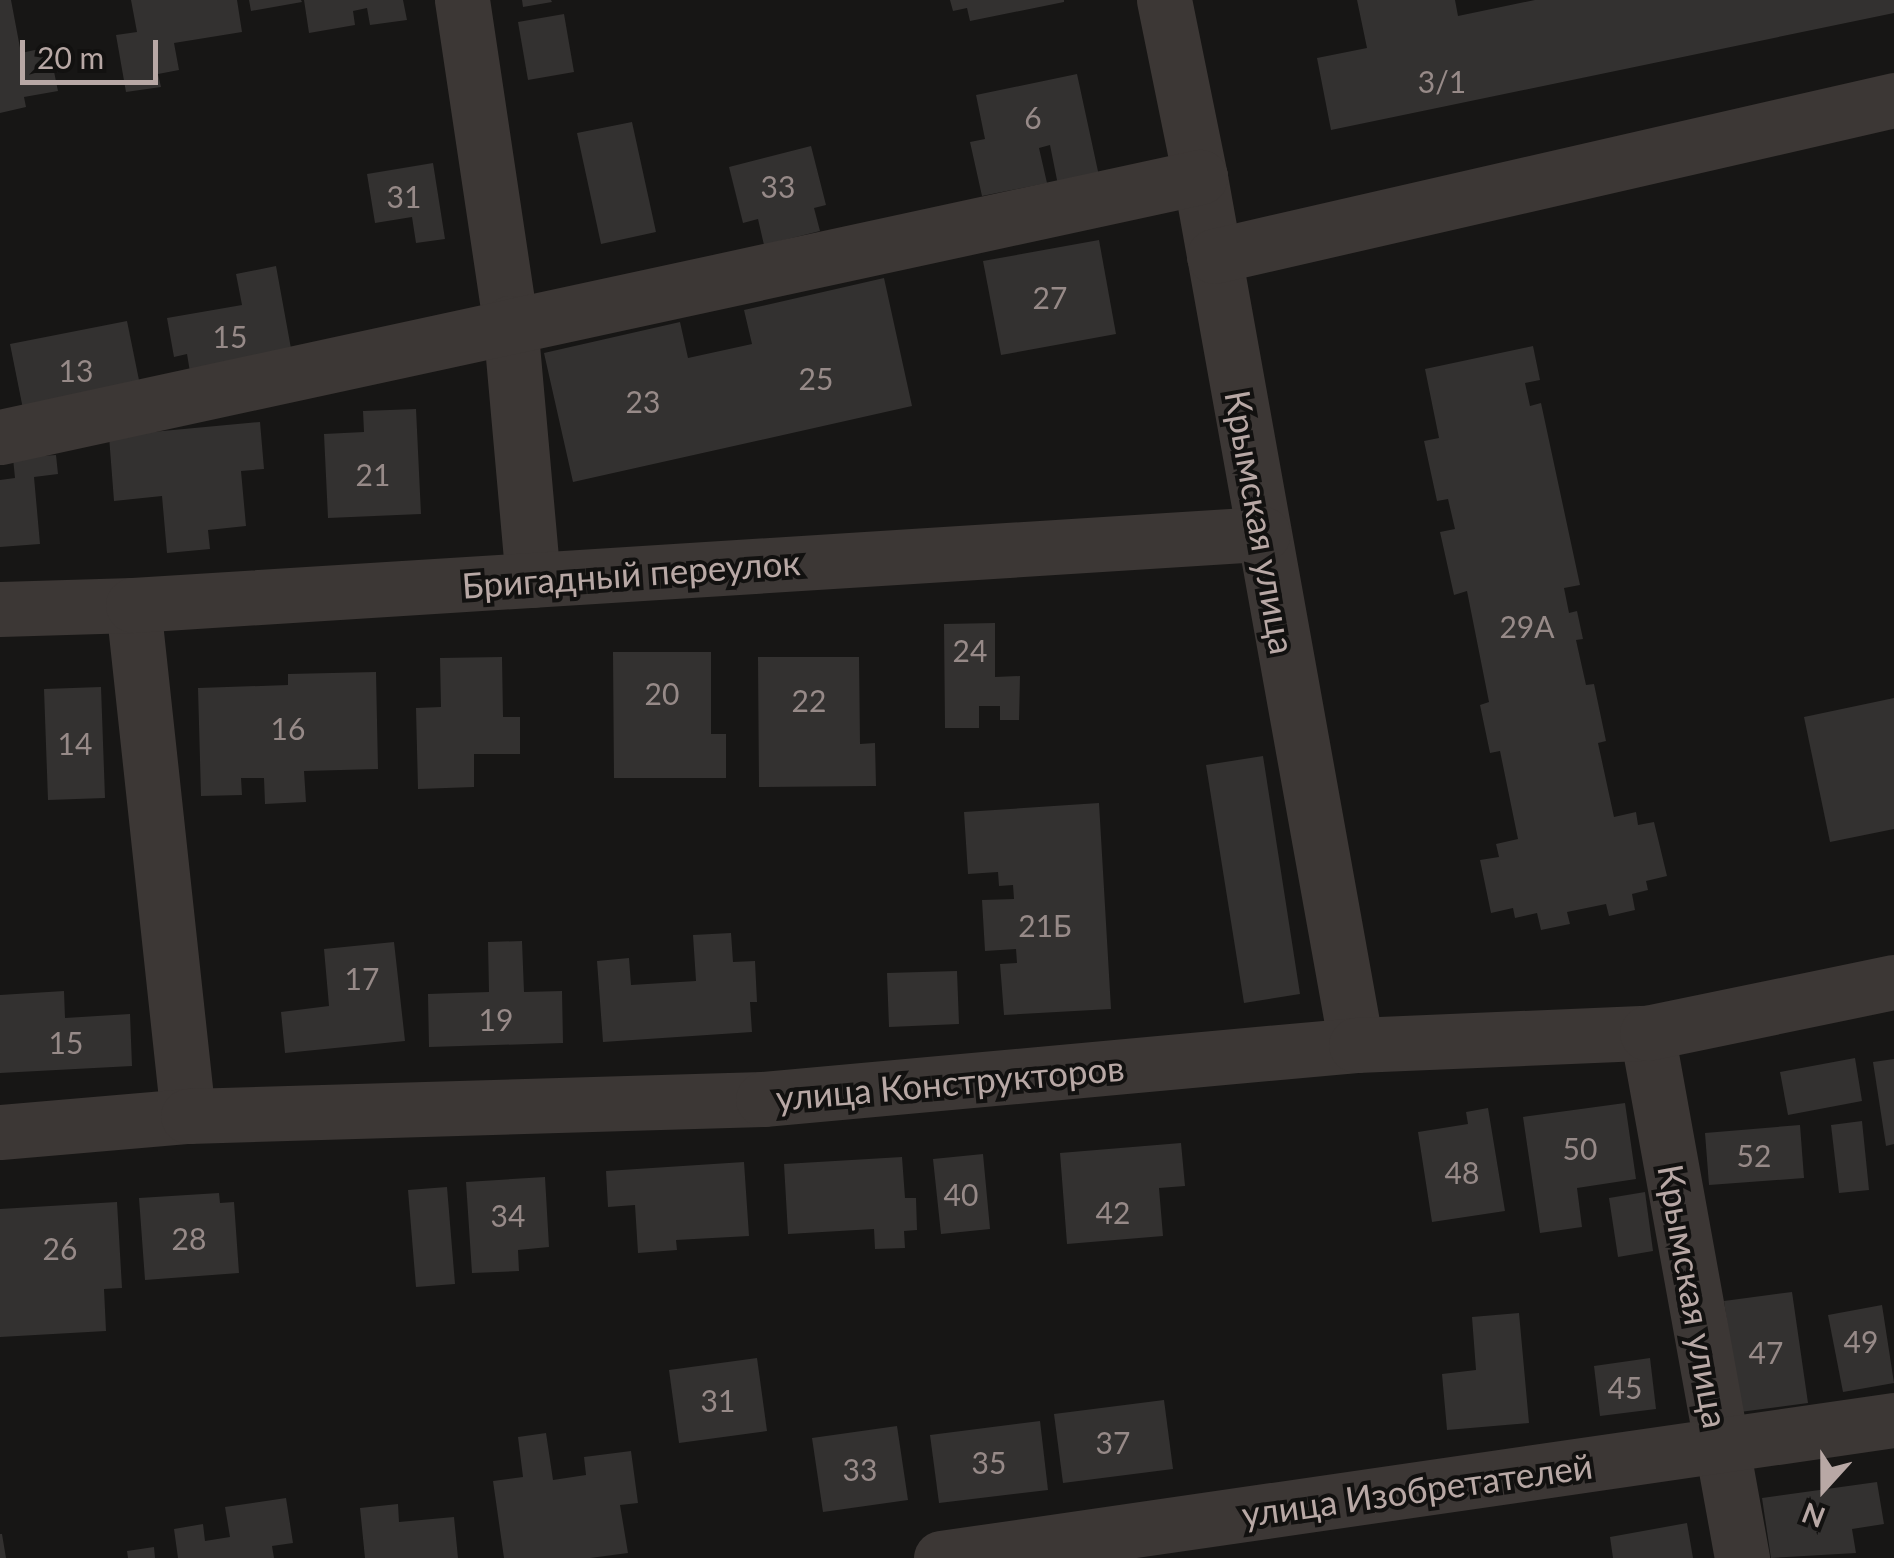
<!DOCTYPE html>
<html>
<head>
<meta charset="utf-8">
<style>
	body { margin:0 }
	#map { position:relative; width:1894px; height:1558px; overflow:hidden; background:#171615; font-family:Lato,sans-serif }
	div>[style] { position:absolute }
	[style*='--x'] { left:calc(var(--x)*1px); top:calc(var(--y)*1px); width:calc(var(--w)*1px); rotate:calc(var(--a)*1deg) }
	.building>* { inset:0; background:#333130 }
	.minor>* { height:55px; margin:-27.5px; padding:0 27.5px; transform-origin:27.5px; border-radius:27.5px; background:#3c3735 }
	span { translate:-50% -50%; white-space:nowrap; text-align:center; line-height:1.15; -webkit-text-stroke:8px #121110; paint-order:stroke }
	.number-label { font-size:30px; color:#978a88 }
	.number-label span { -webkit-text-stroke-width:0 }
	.street-label { font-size:35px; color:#b8a8a5 }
	.north { position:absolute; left:1774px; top:1438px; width:100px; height:100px; -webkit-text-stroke:8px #121110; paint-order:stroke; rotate:201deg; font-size:28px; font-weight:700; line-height:40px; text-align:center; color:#b8a8a5 }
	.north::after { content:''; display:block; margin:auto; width:35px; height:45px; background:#b8a8a5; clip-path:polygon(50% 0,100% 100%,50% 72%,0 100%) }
	.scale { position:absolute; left:20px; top:40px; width:138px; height:45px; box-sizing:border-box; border:5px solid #b8a8a5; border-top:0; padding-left:12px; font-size:30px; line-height:35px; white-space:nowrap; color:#b8a8a5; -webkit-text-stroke:8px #121110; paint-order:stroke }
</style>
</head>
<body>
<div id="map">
	<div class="building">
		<i style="clip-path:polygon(0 0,11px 0,21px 53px,49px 47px,58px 91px,24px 97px,26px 107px,0 113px)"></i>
		<i style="clip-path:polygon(131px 0,237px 0,242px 32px,174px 43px,179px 70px,158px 74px,161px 87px,126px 92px,116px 35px,137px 32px)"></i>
		<i style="clip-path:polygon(249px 0,301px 0,302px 2px,251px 11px)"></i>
		<i style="clip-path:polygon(304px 0,403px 0,407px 20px,370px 25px,367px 8px,353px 11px,355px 25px,309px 33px)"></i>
		<i style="clip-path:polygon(522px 0,551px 0,552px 2px,523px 7px)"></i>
		<i style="clip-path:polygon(950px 0,1064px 0,1064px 2px,970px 21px,967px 8px,953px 11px)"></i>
		<i style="clip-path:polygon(1357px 0,1455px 0,1458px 16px,1535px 0,1894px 0,1894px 13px,1331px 130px,1317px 58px,1367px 48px)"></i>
		<i style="clip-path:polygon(564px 14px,574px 72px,528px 80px,518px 22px)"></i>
		<i style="clip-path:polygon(1077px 74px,1099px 176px,1058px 185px,1050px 145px,1039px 148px,1047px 183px,982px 196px,970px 142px,985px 139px,976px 95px)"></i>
		<i style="clip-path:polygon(632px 122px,656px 232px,601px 244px,577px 133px)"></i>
		<i style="clip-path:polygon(811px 146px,826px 205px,814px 208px,820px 231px,764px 245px,758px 219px,743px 223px,729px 167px)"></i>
		<i style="clip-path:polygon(433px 163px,445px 239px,416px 243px,412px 217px,375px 223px,367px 174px)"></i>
		<i style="clip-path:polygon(1099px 240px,1116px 334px,1001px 355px,983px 261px)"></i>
		<i style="clip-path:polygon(276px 266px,292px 354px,190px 372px,187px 354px,174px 357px,167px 318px,242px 305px,236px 274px)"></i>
		<i style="clip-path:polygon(884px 278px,912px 406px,573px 482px,544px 353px,680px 322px,688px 358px,752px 344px,744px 310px)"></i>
		<i style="clip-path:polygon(127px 321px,142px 395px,25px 419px,10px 344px)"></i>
		<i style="clip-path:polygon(1533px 346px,1540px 380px,1525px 383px,1530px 406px,1541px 403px,1580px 585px,1564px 588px,1569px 613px,1577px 611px,1583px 639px,1576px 640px,1586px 685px,1594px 684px,1606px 741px,1598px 743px,1614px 817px,1636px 812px,1638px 825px,1654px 822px,1667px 876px,1646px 881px,1648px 890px,1632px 894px,1635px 910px,1609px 916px,1606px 904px,1567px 912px,1570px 924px,1541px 930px,1537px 913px,1515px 918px,1513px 908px,1491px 913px,1480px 860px,1499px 857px,1496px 844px,1518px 839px,1500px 751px,1490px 753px,1480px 705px,1489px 702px,1467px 591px,1454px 595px,1440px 532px,1455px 529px,1448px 499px,1437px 501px,1424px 441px,1439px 438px,1425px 369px)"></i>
		<i style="clip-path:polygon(416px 409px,421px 514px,328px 518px,324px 434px,364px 432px,363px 411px)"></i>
		<i style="clip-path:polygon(260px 422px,264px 469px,241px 471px,246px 526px,208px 530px,210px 549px,167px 553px,162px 496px,114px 501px,109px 436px)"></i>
		<i style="clip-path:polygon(56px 455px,58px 474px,34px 477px,40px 544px,0 547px,0 480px,15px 478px,13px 458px)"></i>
		<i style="clip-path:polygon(995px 623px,995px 677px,1020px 676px,1019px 720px,1000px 720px,1000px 706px,979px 706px,979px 728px,945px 728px,944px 624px)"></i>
		<i style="clip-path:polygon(613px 652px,711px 652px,711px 734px,726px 734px,726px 778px,614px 778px)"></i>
		<i style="clip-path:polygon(502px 657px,503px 717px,520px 717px,520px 754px,474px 754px,474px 787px,418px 789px,416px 708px,441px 707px,440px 658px)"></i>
		<i style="clip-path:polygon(758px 657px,859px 657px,860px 744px,875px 743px,876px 786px,759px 787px)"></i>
		<i style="clip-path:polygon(376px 672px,378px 769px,304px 771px,306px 802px,265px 804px,264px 778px,241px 778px,242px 795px,201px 796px,198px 688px,288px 685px,288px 674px)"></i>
		<i style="clip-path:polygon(101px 687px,105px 798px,48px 800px,44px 689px)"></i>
		<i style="clip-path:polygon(1894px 698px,1894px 829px,1830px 842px,1804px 717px)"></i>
		<i style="clip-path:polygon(1263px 756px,1300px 994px,1244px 1003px,1206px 765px)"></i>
		<i style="clip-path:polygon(1099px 803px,1111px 1009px,1004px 1015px,1000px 964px,1017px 963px,1016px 949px,985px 951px,982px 900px,1014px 899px,1013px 885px,999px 886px,998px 872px,968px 874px,964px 812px)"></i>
		<i style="clip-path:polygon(731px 933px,733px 962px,755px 961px,757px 1002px,750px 1002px,752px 1032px,603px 1042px,597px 961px,629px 958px,631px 985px,696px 981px,693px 935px)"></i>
		<i style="clip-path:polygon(522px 941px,524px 992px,562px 991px,563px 1043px,429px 1047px,428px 994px,489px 992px,488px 942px)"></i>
		<i style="clip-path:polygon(394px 942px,405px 1041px,285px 1053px,281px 1012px,329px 1006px,324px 949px)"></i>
		<i style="clip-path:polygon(957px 971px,959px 1024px,889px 1027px,887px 973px)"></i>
		<i style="clip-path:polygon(64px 991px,65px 1018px,130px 1014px,132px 1066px,0 1073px,0 995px)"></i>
		<i style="clip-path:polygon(1855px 1058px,1862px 1101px,1788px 1115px,1780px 1072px)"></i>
		<i style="clip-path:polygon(1894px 1059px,1894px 1144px,1886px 1146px,1873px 1062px)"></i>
		<i style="clip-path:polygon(1625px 1103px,1636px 1179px,1577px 1188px,1582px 1227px,1540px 1233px,1523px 1117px)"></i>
		<i style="clip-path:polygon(1488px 1108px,1505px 1211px,1432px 1222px,1418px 1132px,1468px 1124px,1466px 1112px)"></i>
		<i style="clip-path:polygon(1862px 1121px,1869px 1190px,1839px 1193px,1831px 1125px)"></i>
		<i style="clip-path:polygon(1800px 1125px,1804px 1178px,1709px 1185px,1705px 1133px)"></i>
		<i style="clip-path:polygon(1181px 1143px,1185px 1186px,1159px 1188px,1163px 1236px,1067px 1244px,1060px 1153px)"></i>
		<i style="clip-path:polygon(983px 1154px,990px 1229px,941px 1234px,933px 1159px)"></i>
		<i style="clip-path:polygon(902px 1157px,905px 1198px,916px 1198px,917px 1230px,904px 1231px,905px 1248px,875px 1249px,874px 1229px,788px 1234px,784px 1164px)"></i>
		<i style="clip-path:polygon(744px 1162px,749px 1236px,676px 1240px,677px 1250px,638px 1253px,635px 1205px,608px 1207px,606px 1171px)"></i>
		<i style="clip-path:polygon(545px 1177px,549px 1247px,518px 1250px,519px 1271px,472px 1273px,466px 1182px)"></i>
		<i style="clip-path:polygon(447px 1187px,455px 1284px,416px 1287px,408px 1190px)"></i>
		<i style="clip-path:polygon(1645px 1192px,1653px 1251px,1618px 1257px,1609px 1198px)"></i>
		<i style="clip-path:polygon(219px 1193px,220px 1203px,234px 1202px,239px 1273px,145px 1280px,139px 1198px)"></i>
		<i style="clip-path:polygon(117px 1202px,122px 1288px,104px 1289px,106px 1331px,0 1337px,0 1209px)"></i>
		<i style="clip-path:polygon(1792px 1292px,1808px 1403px,1740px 1412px,1724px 1301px)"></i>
		<i style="clip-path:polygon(1882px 1305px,1894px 1383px,1843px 1392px,1828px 1315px)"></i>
		<i style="clip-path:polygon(1519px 1313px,1529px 1423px,1447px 1430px,1442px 1374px,1476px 1370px,1472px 1317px)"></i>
		<i style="clip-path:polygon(757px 1358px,767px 1431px,679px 1443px,669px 1370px)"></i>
		<i style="clip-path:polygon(1650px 1358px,1656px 1409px,1600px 1416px,1594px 1366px)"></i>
		<i style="clip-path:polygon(1164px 1400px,1173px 1469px,1063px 1483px,1054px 1414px)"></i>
		<i style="clip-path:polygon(1040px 1421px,1048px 1490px,939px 1503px,930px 1435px)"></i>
		<i style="clip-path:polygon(897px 1426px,908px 1500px,823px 1512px,812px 1438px)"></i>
		<i style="clip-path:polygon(546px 1433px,553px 1480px,586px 1475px,584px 1457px,631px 1451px,638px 1503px,620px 1505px,628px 1553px,590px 1558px,504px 1558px,493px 1481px,523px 1477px,518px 1437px)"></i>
		<i style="clip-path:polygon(1877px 1482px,1884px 1524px,1852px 1529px,1856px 1553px,1771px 1558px,1762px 1498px)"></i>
		<i style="clip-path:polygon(286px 1498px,293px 1543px,272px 1546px,274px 1558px,178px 1558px,174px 1529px,203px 1524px,205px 1541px,230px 1537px,225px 1507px)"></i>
		<i style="clip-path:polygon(398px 1504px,399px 1522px,454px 1517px,458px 1558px,365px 1558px,360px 1508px)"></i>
		<i style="clip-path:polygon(1687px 1523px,1693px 1558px,1613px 1558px,1610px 1537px)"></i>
		<i style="clip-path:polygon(0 1534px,2px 1534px,6px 1558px,0 1558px)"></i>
		<i style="clip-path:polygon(154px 1547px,155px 1558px,128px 1558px,127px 1551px)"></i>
	</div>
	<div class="minor">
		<i style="--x:462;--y:0;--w:327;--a:81.5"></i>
		<i style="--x:510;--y:323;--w:258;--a:84.9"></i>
		<i style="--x:1164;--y:0;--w:181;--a:78.5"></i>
		<i style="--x:1200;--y:177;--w:882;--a:79.81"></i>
		<i style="--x:1214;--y:256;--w:698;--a:-12.92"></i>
		<i style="--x:0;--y:437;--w:1228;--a:-12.23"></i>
		<i style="--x:133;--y:605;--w:514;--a:83.86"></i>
		<i style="--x:0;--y:609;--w:133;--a:-1.7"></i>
		<i style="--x:133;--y:605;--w:1132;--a:-3.6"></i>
		<i style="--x:1647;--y:1033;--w:534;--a:79.74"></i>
		<i style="--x:0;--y:1132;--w:189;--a:-4.9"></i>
		<i style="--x:188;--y:1116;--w:575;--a:-1.69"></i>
		<i style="--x:763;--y:1099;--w:595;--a:-5.2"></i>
		<i style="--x:1356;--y:1045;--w:291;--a:-2.4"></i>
		<i style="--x:1647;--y:1033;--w:252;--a:-11.7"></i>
		<i style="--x:941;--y:1558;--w:963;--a:-8.24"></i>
	</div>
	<div class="number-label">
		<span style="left:1442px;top:81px">3/1</span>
		<span style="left:1033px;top:117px">6</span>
		<span style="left:778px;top:186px">33</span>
		<span style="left:404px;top:196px">31</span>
		<span style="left:1050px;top:297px">27</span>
		<span style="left:230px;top:336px">15</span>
		<span style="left:76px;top:370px">13</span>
		<span style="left:816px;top:378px">25</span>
		<span style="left:643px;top:401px">23</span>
		<span style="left:373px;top:474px">21</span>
		<span style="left:1527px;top:626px">29А</span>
		<span style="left:970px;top:650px">24</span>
		<span style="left:662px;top:693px">20</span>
		<span style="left:809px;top:700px">22</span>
		<span style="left:288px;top:728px">16</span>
		<span style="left:75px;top:743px">14</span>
		<span style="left:1045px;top:925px">21Б</span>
		<span style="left:362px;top:978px">17</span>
		<span style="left:496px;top:1019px">19</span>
		<span style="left:66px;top:1042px">15</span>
		<span style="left:1580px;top:1148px">50</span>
		<span style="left:1754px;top:1155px">52</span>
		<span style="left:1462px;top:1172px">48</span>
		<span style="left:961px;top:1194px">40</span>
		<span style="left:1113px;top:1212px">42</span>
		<span style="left:508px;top:1215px">34</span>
		<span style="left:189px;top:1238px">28</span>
		<span style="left:60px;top:1248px">26</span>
		<span style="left:1861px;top:1341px">49</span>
		<span style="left:1766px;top:1352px">47</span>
		<span style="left:1625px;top:1387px">45</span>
		<span style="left:718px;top:1400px">31</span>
		<span style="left:1113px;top:1442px">37</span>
		<span style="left:989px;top:1462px">35</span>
		<span style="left:860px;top:1469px">33</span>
	</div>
	<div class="street-label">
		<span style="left:1261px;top:522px;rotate:80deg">Крымская улица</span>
		<span style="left:631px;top:573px;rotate:-4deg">Бригадный переулок</span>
		<span style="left:950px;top:1082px;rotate:-5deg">улица Конструкторов</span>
		<span style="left:1694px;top:1296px;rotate:80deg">Крымская улица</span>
		<span style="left:1417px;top:1489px;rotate:-8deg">улица Изобретателей</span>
	</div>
	<div class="north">N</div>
	<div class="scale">20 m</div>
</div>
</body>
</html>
